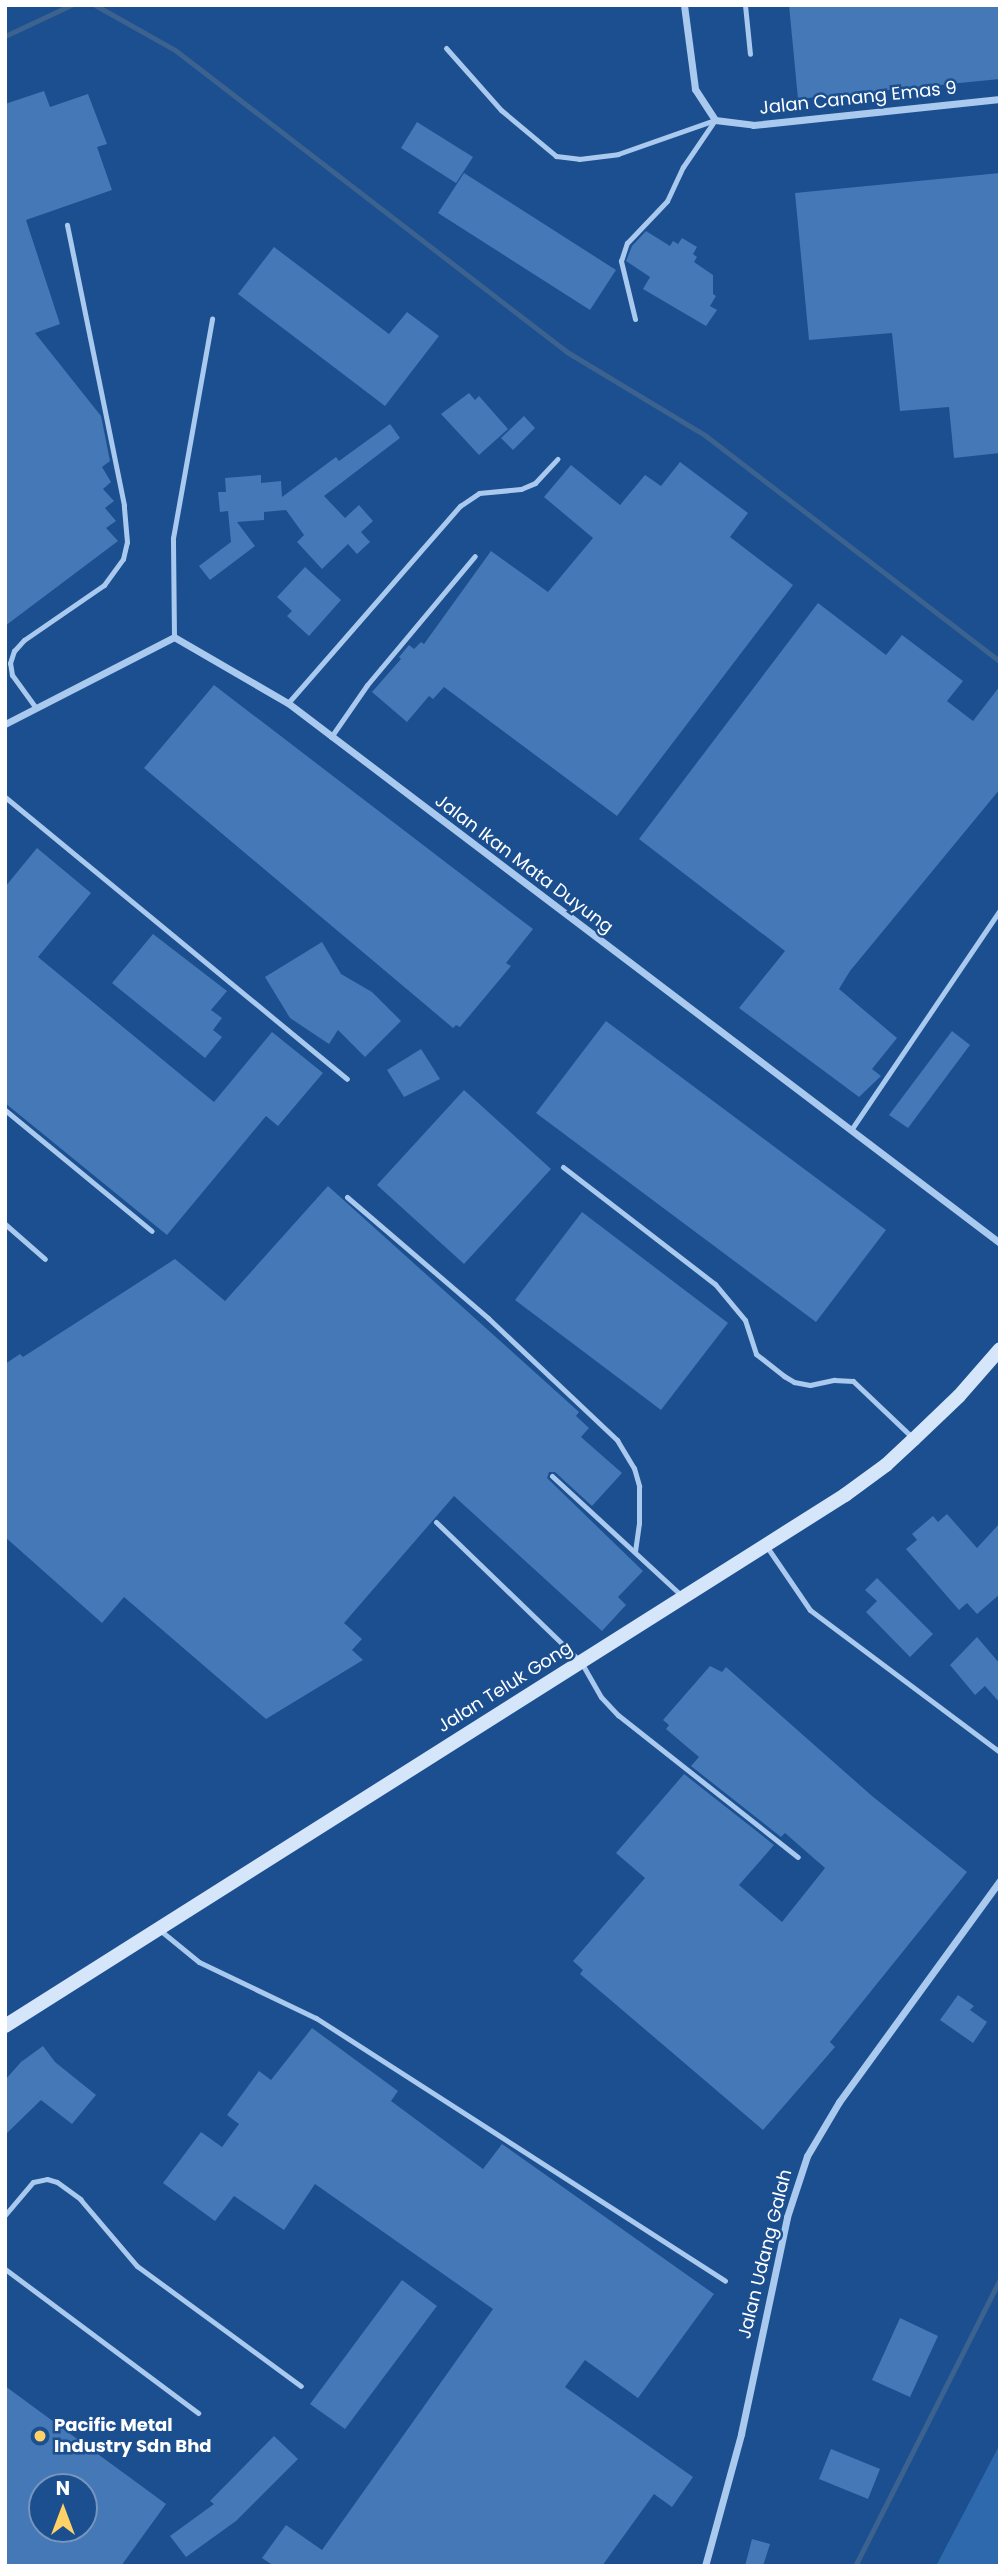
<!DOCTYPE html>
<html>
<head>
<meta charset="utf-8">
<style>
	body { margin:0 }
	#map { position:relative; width:1005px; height:2571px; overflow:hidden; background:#1b4f8f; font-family:Poppins,sans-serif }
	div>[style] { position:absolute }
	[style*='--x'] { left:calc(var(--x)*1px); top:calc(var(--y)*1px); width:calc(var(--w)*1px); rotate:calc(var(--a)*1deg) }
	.green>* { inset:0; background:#2e69ad }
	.stream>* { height:5px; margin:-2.5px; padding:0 2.5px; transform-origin:2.5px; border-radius:2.5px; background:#3c6290 }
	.building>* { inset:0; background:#4478b7 }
	.lane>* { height:5px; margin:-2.5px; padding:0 2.5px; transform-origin:2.5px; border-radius:2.5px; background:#a9c9ee }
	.street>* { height:7px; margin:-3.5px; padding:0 3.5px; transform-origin:3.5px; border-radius:3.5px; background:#a9c9ee }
	.secondary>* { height:14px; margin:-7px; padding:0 7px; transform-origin:7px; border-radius:7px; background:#d6e6fa }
	.dots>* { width:19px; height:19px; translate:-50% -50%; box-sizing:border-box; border:4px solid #1b4f8f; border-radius:50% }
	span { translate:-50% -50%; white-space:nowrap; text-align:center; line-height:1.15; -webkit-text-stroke:5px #1b4f8f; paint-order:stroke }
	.street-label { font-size:18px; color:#fff }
	.poi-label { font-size:18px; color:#fff; font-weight:700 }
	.left { translate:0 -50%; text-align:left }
	.frame { position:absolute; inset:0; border:7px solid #fff; pointer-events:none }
	.north { position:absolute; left:28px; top:2473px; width:70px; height:70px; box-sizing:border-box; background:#1b4f8f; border:2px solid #7695bc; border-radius:50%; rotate:0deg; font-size:19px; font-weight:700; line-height:28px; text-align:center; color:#fff }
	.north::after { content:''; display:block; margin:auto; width:24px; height:32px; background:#ffd166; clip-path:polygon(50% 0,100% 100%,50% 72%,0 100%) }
</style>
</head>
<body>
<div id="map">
	<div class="green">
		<i style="clip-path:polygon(1000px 2444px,1000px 2566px,936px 2566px)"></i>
	</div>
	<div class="stream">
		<i style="--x:95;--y:5;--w:92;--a:29.4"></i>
		<i style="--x:175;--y:50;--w:495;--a:37.6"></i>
		<i style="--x:567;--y:352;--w:162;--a:31.1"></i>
		<i style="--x:706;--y:436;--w:371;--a:37.5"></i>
		<i style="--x:5;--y:36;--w:73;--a:-25.2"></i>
		<i style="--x:855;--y:2566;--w:322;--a:-63.2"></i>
	</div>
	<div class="building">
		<i style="clip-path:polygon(789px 5px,1000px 5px,1000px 79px,798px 99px)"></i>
		<i style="clip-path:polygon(44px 91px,50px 107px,88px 94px,107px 144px,97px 147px,112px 190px,26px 220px,60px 324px,35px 333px,101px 416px,110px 461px,102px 467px,111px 482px,103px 489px,114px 501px,105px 508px,116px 521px,106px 528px,118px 541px,5px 626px,5px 104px)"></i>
		<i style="clip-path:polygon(417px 122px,473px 157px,456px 183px,401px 148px)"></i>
		<i style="clip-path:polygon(464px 173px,616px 270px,590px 310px,438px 213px)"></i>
		<i style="clip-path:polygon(1000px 173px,1000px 453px,954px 458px,949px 407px,900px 411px,892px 333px,809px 340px,795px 193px)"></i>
		<i style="clip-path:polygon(646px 231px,670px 246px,673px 241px,678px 244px,682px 238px,697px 247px,693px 254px,697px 257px,694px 262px,713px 275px,713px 294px,716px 296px,710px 306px,717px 310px,706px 326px,643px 289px,650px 277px,626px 261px,632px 246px)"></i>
		<i style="clip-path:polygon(274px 247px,389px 334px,407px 312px,439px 336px,385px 406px,238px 294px)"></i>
		<i style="clip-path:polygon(469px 393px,475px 400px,479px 396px,508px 429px,479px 455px,441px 414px)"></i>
		<i style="clip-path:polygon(524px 416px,535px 428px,513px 450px,501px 438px)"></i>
		<i style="clip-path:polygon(390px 424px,400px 438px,324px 496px,345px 518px,359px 505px,373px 521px,361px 532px,370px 542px,357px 554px,348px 544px,322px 569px,297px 542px,304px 535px,286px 510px,264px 512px,264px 520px,237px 522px,255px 546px,210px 580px,199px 566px,231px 542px,228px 511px,220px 512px,218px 492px,226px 492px,225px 478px,261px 475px,261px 483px,281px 481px,282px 497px,336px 457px,339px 461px)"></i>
		<i style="clip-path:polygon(680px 462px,748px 513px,730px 537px,793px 585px,617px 816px,444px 687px,433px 699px,429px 696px,407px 722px,372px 692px,401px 659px,399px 657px,409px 645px,414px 649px,421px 642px,424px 644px,491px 551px,548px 592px,593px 538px,544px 497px,571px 465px,620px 505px,645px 475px,661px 486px)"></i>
		<i style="clip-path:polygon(305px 567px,341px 600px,309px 636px,287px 616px,292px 611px,277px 597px)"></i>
		<i style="clip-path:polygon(818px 603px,886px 655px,902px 635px,963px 681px,947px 701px,973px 721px,1000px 686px,1000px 789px,850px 971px,839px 989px,897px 1038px,872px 1069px,881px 1076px,859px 1097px,739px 1008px,785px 951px,639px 839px)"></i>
		<i style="clip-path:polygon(214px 685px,533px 929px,506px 963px,511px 966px,460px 1027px,456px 1025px,453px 1028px,144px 768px)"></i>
		<i style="clip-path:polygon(37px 848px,91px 893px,38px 957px,214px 1102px,272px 1032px,323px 1073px,278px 1126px,266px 1116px,167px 1235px,5px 1103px,5px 887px)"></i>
		<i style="clip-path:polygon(153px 934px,227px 991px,211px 1010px,222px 1018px,213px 1030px,222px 1037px,205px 1058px,112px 983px)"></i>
		<i style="clip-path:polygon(322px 942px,341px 974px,372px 992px,401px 1021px,365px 1057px,338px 1030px,329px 1044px,290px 1018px,265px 977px)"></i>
		<i style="clip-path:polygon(606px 1021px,886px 1230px,816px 1322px,536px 1113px)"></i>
		<i style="clip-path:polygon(952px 1031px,970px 1045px,908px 1128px,889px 1115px)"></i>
		<i style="clip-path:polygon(421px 1049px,440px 1079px,404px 1097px,387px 1070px)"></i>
		<i style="clip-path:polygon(464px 1090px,551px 1169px,464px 1264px,377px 1185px)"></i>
		<i style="clip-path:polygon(328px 1186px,579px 1412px,576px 1416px,589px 1428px,581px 1437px,622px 1473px,592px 1506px,555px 1472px,549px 1472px,547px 1478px,643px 1571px,618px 1597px,626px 1605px,602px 1631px,454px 1496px,344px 1623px,362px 1639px,352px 1650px,363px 1660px,266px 1719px,124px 1597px,102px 1623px,5px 1537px,5px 1364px,20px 1354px,23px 1357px,175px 1259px,225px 1301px)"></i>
		<i style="clip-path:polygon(582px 1212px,728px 1323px,661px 1410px,515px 1300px)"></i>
		<i style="clip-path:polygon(947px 1514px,977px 1548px,1000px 1523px,1000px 1594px,977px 1614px,967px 1603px,959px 1610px,906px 1549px,917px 1540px,912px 1534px,933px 1516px,938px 1522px)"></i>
		<i style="clip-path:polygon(877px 1578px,933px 1634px,910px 1657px,866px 1612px,877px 1601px,865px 1590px)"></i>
		<i style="clip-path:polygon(977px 1637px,1000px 1664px,1000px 1703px,985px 1686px,975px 1695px,950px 1665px)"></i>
		<i style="clip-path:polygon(710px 1666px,722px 1672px,726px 1667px,872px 1796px,967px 1872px,830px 2042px,835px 2047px,763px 2130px,580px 1974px,583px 1970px,573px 1961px,645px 1878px,616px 1853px,684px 1774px,774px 1845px,739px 1885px,782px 1922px,825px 1868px,785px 1833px,781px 1837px,691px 1766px,699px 1757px,666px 1729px,669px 1725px,663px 1720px)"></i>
		<i style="clip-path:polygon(958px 1995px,974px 2006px,970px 2010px,987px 2022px,973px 2043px,940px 2020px)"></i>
		<i style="clip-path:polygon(312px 2028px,398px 2091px,391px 2101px,483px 2169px,502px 2144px,714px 2294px,638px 2398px,585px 2360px,565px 2387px,693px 2477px,672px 2507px,654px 2494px,602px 2566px,274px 2566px,262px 2558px,286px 2525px,322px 2550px,493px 2309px,315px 2184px,284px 2230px,234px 2196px,215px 2221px,163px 2183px,201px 2132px,222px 2147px,239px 2124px,227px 2115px,259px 2071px,271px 2080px)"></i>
		<i style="clip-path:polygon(43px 2046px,55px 2062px,96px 2095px,72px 2124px,41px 2100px,5px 2135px,5px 2080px,21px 2062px)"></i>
		<i style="clip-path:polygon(402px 2280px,437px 2306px,345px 2429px,310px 2404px)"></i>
		<i style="clip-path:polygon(900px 2318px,938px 2336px,910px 2397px,872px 2380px)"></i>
		<i style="clip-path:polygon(evenodd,5px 2386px,166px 2504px,121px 2566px,5px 2566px,5px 2386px,42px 2487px,84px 2487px,84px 2529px,42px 2529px,42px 2487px)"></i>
		<i style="clip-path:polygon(274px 2436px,298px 2459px,236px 2521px,186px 2557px,170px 2536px,214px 2504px,210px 2501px)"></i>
		<i style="clip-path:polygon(831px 2449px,880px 2469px,868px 2499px,819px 2479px)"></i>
		<i style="clip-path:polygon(752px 2539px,770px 2544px,763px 2566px,745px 2566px)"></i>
	</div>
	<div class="lane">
		<i style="--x:745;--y:5;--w:49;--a:84.2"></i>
		<i style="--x:446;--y:48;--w:83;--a:48.4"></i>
		<i style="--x:501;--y:110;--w:72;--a:39.9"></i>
		<i style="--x:556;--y:156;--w:23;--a:7"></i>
		<i style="--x:579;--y:159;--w:39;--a:-7"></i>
		<i style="--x:618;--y:154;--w:103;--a:-19.3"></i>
		<i style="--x:635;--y:319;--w:60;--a:-103.6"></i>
		<i style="--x:621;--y:261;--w:19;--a:-72"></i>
		<i style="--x:627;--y:243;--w:58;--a:-46.4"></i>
		<i style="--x:667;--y:201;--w:38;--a:-65"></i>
		<i style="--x:683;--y:167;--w:57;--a:-55.8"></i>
		<i style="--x:174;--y:637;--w:99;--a:-90.6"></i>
		<i style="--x:173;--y:538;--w:223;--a:-79.9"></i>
		<i style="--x:288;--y:703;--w:262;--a:-48.9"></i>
		<i style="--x:460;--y:506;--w:23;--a:-34"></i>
		<i style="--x:479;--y:493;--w:42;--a:-5.4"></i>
		<i style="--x:521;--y:489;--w:15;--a:-23"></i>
		<i style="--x:535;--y:483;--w:33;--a:-47"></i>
		<i style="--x:36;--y:708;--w:41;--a:-126"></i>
		<i style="--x:12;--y:675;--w:12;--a:-99"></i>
		<i style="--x:10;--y:663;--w:13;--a:-72"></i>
		<i style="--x:14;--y:651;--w:15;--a:-48"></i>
		<i style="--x:24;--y:640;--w:97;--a:-34.5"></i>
		<i style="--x:104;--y:585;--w:32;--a:-54"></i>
		<i style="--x:123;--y:559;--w:17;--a:-77"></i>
		<i style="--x:127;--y:542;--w:37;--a:-95"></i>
		<i style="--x:124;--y:505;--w:286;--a:-101.5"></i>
		<i style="--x:331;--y:737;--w:63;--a:-55.3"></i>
		<i style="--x:367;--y:685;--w:168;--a:-50.1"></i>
		<i style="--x:5;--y:797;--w:443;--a:39.5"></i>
		<i style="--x:5;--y:1110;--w:190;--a:39.5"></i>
		<i style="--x:851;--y:1130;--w:266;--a:-55.9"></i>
		<i style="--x:563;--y:1167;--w:192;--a:37.6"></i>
		<i style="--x:715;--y:1284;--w:47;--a:50.2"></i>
		<i style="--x:745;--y:1320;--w:36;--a:72"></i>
		<i style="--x:756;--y:1354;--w:36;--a:38"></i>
		<i style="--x:784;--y:1376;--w:12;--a:31"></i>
		<i style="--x:794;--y:1382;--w:16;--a:11"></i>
		<i style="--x:810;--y:1385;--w:25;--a:-12"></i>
		<i style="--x:834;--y:1380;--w:19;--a:3"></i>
		<i style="--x:853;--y:1381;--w:84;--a:43.6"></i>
		<i style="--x:347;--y:1197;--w:186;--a:40.6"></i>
		<i style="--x:488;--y:1318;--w:178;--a:43.4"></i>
		<i style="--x:617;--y:1440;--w:33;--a:59"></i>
		<i style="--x:634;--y:1468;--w:19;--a:74"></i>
		<i style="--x:639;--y:1486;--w:37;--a:90"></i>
		<i style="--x:639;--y:1523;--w:29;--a:98"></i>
		<i style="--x:5;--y:1224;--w:53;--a:41.2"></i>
		<i style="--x:552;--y:1476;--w:178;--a:42.7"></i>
		<i style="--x:436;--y:1522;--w:202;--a:44"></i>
		<i style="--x:581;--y:1662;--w:40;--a:60.3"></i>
		<i style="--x:601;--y:1697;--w:25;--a:47"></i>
		<i style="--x:618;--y:1715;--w:229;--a:38.3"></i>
		<i style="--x:767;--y:1547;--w:76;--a:55.7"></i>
		<i style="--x:810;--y:1610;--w:237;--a:36.8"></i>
		<i style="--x:161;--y:1931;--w:49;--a:39.2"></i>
		<i style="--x:199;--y:1962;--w:130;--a:25.6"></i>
		<i style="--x:316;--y:2018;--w:486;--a:32.7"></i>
		<i style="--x:5;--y:2215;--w:43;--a:-49.7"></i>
		<i style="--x:33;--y:2182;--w:14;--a:-12"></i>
		<i style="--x:47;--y:2179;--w:10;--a:17"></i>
		<i style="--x:57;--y:2182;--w:29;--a:36"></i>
		<i style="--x:80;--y:2199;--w:88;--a:49.6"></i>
		<i style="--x:137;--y:2266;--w:203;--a:36.2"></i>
		<i style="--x:5;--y:2269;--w:241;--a:36.7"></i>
	</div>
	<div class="street">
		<i style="--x:684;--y:5;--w:85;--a:82.5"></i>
		<i style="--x:695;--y:89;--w:37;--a:57"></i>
		<i style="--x:715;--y:120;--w:38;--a:7"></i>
		<i style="--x:753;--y:125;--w:248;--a:-6"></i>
		<i style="--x:5;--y:724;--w:190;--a:-27.2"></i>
		<i style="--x:174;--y:637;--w:132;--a:30.1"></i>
		<i style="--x:288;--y:703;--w:894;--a:37.18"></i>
		<i style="--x:705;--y:2566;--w:137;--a:-74.7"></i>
		<i style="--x:741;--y:2434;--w:222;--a:-78"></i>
		<i style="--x:787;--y:2217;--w:64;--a:-71.8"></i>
		<i style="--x:807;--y:2156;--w:63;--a:-59.3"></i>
		<i style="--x:839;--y:2102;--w:274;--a:-54"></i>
	</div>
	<div class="secondary">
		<i style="--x:5;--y:2026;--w:994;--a:-32.3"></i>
		<i style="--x:845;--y:1495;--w:51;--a:-36.2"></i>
		<i style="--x:886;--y:1465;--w:38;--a:-43"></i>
		<i style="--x:914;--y:1439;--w:62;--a:-43.7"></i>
		<i style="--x:959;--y:1396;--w:62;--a:-48.9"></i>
	</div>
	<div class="dots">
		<i style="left:40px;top:2436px;background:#ffd166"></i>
	</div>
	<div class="street-label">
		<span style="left:858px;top:98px;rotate:-6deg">Jalan Canang Emas 9</span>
		<span style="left:524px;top:864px;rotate:37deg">Jalan Ikan Mata Duyung</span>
		<span style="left:505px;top:1687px;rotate:-32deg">Jalan Teluk Gong</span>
		<span style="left:765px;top:2254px;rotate:-76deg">Jalan Udang Galah</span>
	</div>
	<div class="poi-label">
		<span class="left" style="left:54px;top:2436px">Pacific Metal<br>Industry Sdn Bhd</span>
	</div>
	<div class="frame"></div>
	<div class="north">N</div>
</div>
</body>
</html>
